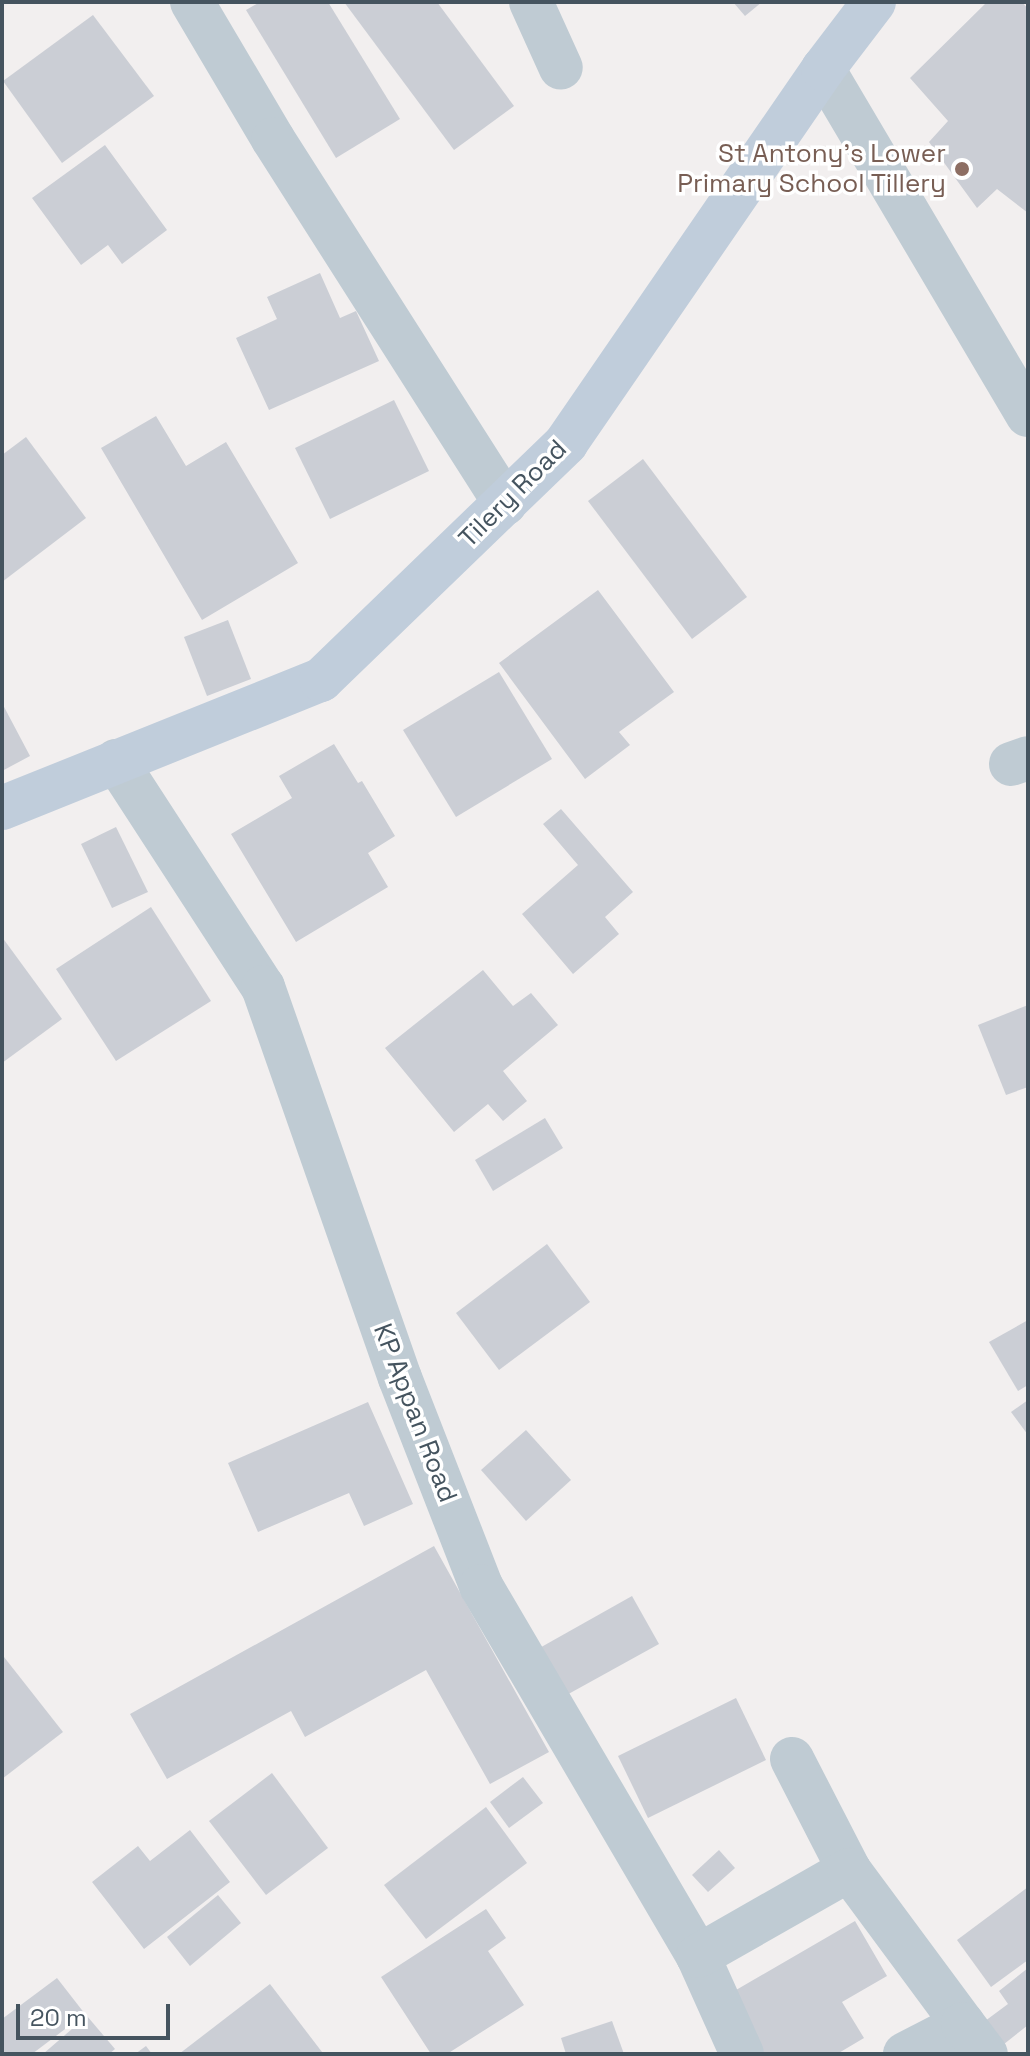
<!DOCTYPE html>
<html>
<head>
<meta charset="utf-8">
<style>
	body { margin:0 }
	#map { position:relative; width:1030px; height:2056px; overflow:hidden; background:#f2efef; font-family:"Space Grotesk",sans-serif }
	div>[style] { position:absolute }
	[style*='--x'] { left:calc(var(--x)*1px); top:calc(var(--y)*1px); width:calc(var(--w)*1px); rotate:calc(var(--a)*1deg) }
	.building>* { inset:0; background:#cbced5 }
	.street>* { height:44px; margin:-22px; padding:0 22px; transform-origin:22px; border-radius:22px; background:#bfcbd3 }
	.secondary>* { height:44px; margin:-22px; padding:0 22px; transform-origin:22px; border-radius:22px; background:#c0cddb }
	.dots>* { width:22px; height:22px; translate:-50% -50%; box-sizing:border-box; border:4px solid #fff; border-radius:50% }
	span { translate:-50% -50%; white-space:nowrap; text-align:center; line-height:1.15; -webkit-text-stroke:7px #fff; paint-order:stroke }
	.education-label { font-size:26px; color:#785e54 }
	.right { translate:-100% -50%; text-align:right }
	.street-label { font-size:26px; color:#45545f }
	.frame { position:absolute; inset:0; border:4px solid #45545f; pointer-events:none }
	.scale { position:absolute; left:16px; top:2004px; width:154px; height:36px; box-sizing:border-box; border:4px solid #45545f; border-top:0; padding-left:10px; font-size:24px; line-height:28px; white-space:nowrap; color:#45545f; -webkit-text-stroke:6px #fff; paint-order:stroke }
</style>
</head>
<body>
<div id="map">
	<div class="building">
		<i style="clip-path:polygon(260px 2px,328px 2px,400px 119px,336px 158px,246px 10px)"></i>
		<i style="clip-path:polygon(344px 2px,437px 2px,514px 106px,454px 150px)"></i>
		<i style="clip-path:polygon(733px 2px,762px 2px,745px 16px)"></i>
		<i style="clip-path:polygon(987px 2px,1022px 2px,1028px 9px,1028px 213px,997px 189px,977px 208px,929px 142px,948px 121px,910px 78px)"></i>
		<i style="clip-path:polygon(93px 15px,154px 96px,62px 163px,3px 81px)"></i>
		<i style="clip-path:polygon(105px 145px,167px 230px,122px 264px,108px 245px,81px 265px,32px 198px)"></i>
		<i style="clip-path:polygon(320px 273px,340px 318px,356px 311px,379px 361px,269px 410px,236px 338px,277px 319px,267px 297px)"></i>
		<i style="clip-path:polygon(394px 400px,429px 471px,330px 519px,295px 448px)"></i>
		<i style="clip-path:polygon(156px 416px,186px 466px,226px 442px,298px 563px,202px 620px,101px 448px)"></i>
		<i style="clip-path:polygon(26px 437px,86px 518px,2px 582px,2px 455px)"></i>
		<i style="clip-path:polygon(643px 459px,747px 597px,692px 639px,588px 501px)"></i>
		<i style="clip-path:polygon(598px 590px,674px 692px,619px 732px,630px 745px,585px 779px,499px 663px)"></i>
		<i style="clip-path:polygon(228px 620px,251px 679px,207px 696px,184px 637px)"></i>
		<i style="clip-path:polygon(499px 672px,552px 759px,456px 817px,403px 730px)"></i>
		<i style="clip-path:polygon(2px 703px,30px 756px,2px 771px)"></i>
		<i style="clip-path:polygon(334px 744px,358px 783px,362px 781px,395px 836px,368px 853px,388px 887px,296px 942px,231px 834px,292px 798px,279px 776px)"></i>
		<i style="clip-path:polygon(561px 809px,633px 892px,605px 917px,619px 934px,573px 974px,522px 914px,578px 865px,543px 824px)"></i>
		<i style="clip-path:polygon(116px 827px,148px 892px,112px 908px,81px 844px)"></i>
		<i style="clip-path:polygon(151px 907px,211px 1001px,116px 1061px,56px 969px)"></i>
		<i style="clip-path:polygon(2px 937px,62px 1019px,2px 1063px)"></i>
		<i style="clip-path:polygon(483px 970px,513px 1006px,531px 993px,558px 1025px,503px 1071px,527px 1101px,503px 1121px,488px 1104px,454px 1132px,385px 1048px)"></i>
		<i style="clip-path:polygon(1028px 1005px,1028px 1087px,1006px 1095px,978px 1025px)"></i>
		<i style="clip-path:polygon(545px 1118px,563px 1148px,493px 1191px,475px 1160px)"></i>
		<i style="clip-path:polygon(547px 1244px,590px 1302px,499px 1370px,456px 1313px)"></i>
		<i style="clip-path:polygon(1028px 1320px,1028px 1385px,1018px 1391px,989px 1342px)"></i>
		<i style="clip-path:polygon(1028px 1400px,1028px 1435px,1011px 1412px)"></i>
		<i style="clip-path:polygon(368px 1402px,413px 1504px,364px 1526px,349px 1493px,258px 1532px,228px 1463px)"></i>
		<i style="clip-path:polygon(526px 1430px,571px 1480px,526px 1521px,481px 1470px)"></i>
		<i style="clip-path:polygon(434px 1546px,549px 1752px,490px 1784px,426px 1670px,305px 1737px,291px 1711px,167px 1779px,130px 1714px)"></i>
		<i style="clip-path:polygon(632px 1596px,659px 1644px,563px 1697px,536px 1650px)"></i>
		<i style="clip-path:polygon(4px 1657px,63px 1732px,2px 1779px,2px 1659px)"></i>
		<i style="clip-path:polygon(736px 1698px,766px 1760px,648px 1818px,618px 1756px)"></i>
		<i style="clip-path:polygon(272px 1773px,328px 1848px,266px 1895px,209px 1821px)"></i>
		<i style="clip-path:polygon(523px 1777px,543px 1803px,509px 1828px,490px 1802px)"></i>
		<i style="clip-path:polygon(486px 1807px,527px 1863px,426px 1939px,384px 1885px)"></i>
		<i style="clip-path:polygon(190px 1830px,230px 1882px,144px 1949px,92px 1882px,138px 1846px,150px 1861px)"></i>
		<i style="clip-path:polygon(719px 1850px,735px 1868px,708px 1892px,692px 1875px)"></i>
		<i style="clip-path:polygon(1028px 1887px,1028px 1960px,991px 1987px,957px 1940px)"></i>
		<i style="clip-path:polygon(218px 1895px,241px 1923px,190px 1966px,167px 1937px)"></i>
		<i style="clip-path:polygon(486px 1909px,506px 1938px,488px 1951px,524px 2005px,447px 2054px,431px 2054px,381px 1977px)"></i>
		<i style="clip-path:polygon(855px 1921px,887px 1976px,842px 2002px,864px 2038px,837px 2054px,757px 2054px,724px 1997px)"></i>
		<i style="clip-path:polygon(1028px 1968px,1028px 2025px,999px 2048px,981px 2024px,1008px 2004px,999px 1991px)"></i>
		<i style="clip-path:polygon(57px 1978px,85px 2014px,32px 2054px,2px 2054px,2px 2019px)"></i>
		<i style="clip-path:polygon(270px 1984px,322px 2052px,179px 2054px)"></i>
		<i style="clip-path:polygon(87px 2016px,115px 2049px,109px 2054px,43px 2054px)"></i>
		<i style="clip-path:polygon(612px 2021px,624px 2054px,566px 2054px,561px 2038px)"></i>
		<i style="clip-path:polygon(146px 2046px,152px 2054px,135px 2054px)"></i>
	</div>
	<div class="street">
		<i style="--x:192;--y:2;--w:159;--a:59.4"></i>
		<i style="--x:273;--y:139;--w:432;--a:57.5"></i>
		<i style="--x:531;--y:2;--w:72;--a:65.6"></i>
		<i style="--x:823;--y:69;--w:402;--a:59.4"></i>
		<i style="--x:116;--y:761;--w:270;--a:57"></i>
		<i style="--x:263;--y:987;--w:414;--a:70.7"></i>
		<i style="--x:400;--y:1378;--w:223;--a:68.7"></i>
		<i style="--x:481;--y:1586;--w:429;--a:59.6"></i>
		<i style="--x:698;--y:1956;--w:107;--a:65.8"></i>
		<i style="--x:1011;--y:764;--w:18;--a:-19"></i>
		<i style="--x:792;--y:1759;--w:125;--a:62.8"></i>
		<i style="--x:698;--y:1956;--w:174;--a:-29.7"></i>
		<i style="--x:849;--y:1870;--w:192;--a:53.5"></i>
		<i style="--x:905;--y:2054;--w:65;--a:-27.3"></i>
		<i style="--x:963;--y:2024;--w:38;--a:53"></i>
	</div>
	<div class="secondary">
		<i style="--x:2;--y:808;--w:344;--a:-21.9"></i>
		<i style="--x:321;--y:680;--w:341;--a:-44"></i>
		<i style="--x:566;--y:443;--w:454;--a:-55.5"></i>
		<i style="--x:823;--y:69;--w:84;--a:-52.7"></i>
	</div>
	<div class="dots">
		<i style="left:962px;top:169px;background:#8d6e63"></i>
	</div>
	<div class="education-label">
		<span class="right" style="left:946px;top:169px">St Antony's Lower<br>Primary School Tillery</span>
	</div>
	<div class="street-label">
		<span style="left:513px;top:494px;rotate:-45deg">Tilery Road</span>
		<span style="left:415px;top:1413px;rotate:69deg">KP Appan Road</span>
	</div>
	<div class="frame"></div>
	<div class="scale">20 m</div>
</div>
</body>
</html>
